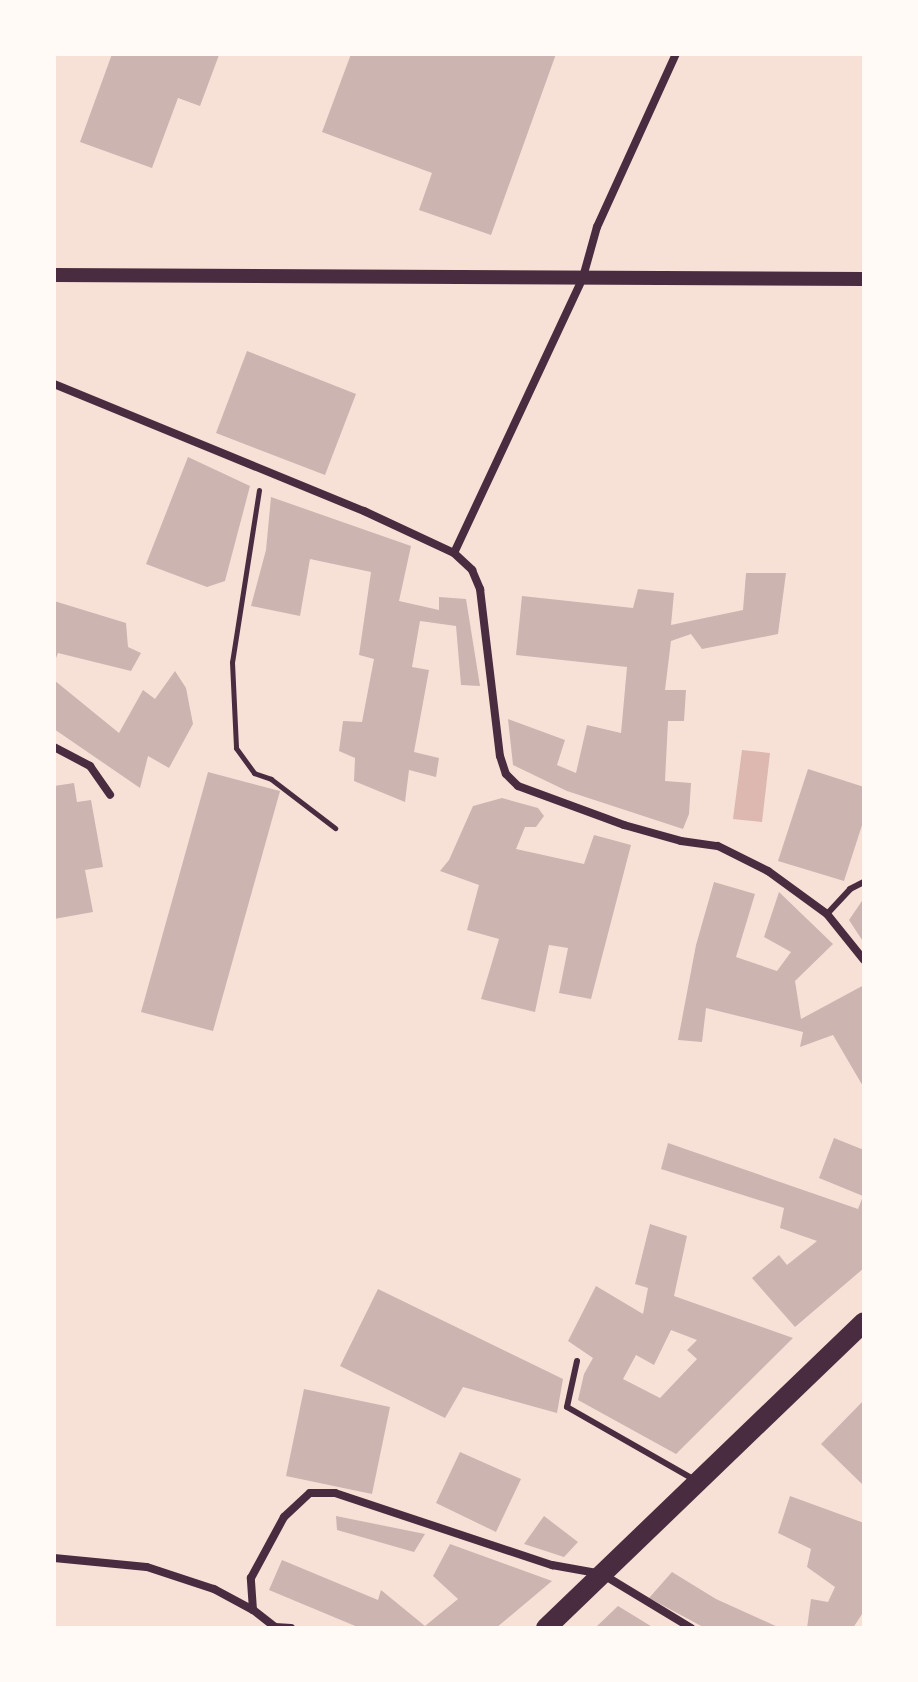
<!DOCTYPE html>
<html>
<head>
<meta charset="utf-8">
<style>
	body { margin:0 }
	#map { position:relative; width:918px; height:1682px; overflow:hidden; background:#f7e1d7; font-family:Karla,sans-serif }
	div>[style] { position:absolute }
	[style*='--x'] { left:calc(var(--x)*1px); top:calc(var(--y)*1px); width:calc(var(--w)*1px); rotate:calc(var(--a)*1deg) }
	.water>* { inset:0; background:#dcb8b0 }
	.building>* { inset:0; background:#ccb4b1 }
	.path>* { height:5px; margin:-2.5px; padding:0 2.5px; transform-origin:2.5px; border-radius:2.5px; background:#4a2c40 }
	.service>* { height:6px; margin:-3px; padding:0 3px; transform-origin:3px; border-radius:3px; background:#4a2c40 }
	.minor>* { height:8px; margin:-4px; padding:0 4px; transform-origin:4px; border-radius:4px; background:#4a2c40 }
	.tertiary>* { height:14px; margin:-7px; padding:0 7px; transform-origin:7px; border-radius:7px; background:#4a2c40 }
	.primary>* { height:20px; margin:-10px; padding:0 10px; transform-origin:10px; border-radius:10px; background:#4a2c40 }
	span { translate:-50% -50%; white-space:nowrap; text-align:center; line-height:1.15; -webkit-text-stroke:6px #fffaf5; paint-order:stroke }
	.frame { position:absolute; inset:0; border:56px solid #fffaf5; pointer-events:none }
</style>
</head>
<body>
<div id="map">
	<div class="water">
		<i style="clip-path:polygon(742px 750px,770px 753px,762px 822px,733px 819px)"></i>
	</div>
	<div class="building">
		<i style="clip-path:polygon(112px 54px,219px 55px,200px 106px,178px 98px,152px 168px,80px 142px)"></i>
		<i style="clip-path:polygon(351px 54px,556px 54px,491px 235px,419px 210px,432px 173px,322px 132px)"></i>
		<i style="clip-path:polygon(247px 351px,356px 394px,325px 475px,216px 433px)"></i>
		<i style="clip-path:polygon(188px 457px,250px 486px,225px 581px,207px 587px,146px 564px)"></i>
		<i style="clip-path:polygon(271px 497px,411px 546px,399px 601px,439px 610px,439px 597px,466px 599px,480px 686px,461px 685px,456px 626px,420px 621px,412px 667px,429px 670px,414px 752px,439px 758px,436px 777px,409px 770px,405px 802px,354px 781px,355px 758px,339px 751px,343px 721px,362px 722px,374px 659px,359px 655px,371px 572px,310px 559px,300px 616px,251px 606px,266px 550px)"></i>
		<i style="clip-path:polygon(746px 573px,786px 573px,778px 634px,702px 649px,691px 634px,671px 641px,665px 690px,686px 690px,684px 721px,668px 721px,665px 781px,691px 783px,689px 814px,683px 829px,567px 791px,513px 765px,508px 719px,565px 740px,557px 765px,576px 773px,587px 725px,621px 733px,627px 667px,516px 655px,522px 596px,633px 608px,638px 589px,674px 593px,671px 625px,743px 610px)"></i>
		<i style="clip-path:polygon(54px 601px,126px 623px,128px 647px,141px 653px,131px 671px,58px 653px,54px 663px)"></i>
		<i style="clip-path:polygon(175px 671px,186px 688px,193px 724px,169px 768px,148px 756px,140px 788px,54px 729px,54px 680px,119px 733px,143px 690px,155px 699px)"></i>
		<i style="clip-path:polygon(808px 769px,864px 787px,864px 819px,844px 881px,778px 861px)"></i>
		<i style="clip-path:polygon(208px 772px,280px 791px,213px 1031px,141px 1012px)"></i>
		<i style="clip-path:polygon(74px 783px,77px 802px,91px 800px,103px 867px,85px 870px,93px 912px,54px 919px,54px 786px)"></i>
		<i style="clip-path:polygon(502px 798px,538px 808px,544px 816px,536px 827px,525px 827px,516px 849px,584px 864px,594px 835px,631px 845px,591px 999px,559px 993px,568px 948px,549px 945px,535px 1012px,481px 999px,499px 939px,467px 930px,479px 885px,440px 871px,449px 860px,473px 806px)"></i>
		<i style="clip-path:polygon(714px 882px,755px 894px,736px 957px,777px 971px,791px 952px,764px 937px,779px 892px,833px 944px,795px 981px,801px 1019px,864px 985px,864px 1088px,833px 1035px,800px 1047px,803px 1032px,706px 1008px,702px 1042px,678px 1040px,696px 945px)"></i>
		<i style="clip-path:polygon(864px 898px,864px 943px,849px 920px)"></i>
		<i style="clip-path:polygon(834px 1138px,864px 1150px,864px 1268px,795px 1327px,752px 1278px,779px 1255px,787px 1265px,817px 1241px,780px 1228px,784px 1208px,661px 1169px,668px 1143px,858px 1209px,863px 1196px,819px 1178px)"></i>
		<i style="clip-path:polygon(evenodd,650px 1224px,687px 1236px,674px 1296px,793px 1338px,676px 1454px,578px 1400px,584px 1374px,593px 1358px,568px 1341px,596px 1286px,643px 1314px,648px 1288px,635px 1284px,650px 1224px,671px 1330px,697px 1340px,687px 1350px,697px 1359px,660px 1398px,623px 1379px,636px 1355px,654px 1365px,671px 1330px)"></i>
		<i style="clip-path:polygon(378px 1289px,563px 1379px,557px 1413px,463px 1387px,445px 1418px,340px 1366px)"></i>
		<i style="clip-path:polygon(304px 1389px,390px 1407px,372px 1494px,286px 1476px)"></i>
		<i style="clip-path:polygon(864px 1400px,864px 1486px,821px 1444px)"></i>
		<i style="clip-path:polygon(460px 1452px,521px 1479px,496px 1532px,436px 1503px)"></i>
		<i style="clip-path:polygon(790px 1496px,864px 1523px,864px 1611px,853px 1628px,807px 1628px,811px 1599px,828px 1602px,835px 1587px,807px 1567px,811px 1549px,778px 1533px)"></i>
		<i style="clip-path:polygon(336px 1516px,425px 1534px,414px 1552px,337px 1530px)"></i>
		<i style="clip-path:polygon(544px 1516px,578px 1542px,564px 1557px,524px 1544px)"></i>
		<i style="clip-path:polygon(450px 1544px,552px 1581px,496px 1628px,360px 1628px,269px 1590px,282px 1560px,378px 1600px,381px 1590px,425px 1626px,458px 1599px,433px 1576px)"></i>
		<i style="clip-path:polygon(672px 1572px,716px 1599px,780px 1628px,705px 1628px,649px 1598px)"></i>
		<i style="clip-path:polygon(618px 1606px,654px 1628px,595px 1628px)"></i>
	</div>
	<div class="path">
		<i style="--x:259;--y:490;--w:174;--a:98.9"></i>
		<i style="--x:232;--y:662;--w:86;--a:87.3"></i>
		<i style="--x:236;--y:748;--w:31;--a:54"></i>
		<i style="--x:254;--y:773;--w:18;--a:19"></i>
		<i style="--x:271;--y:779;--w:81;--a:37.4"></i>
	</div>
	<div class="service">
		<i style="--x:827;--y:914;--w:34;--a:-47"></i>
		<i style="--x:850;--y:889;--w:16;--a:-27"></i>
		<i style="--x:577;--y:1361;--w:47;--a:102.3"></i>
		<i style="--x:567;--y:1407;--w:145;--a:29.7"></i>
	</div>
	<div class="minor">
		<i style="--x:54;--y:384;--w:335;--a:22.3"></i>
		<i style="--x:364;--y:511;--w:99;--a:25"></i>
		<i style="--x:454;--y:553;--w:25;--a:43"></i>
		<i style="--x:472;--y:570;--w:21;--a:67"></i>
		<i style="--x:480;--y:589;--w:168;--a:83.2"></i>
		<i style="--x:500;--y:756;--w:19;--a:72"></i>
		<i style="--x:506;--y:774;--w:17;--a:45"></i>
		<i style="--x:518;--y:786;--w:113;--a:20.2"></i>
		<i style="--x:624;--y:825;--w:59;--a:15.7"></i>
		<i style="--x:681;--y:841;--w:37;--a:8"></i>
		<i style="--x:718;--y:846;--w:56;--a:26.6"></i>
		<i style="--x:768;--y:871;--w:73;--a:36.1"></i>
		<i style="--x:827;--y:914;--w:59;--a:51.2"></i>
		<i style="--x:454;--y:553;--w:305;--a:-64.9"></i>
		<i style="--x:583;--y:277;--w:52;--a:-74.4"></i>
		<i style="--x:597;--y:227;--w:190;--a:-65.5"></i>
		<i style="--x:54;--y:747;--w:41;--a:27.8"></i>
		<i style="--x:90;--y:766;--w:35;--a:55"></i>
		<i style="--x:54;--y:1558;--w:93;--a:5.5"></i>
		<i style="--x:147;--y:1567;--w:71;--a:18.2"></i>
		<i style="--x:214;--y:1589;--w:44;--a:28.3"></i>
		<i style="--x:291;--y:1628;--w:16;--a:-176"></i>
		<i style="--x:275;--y:1627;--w:28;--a:-142"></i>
		<i style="--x:253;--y:1610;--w:32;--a:-94"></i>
		<i style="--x:251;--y:1578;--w:69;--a:-61.6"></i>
		<i style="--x:284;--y:1517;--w:35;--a:-43"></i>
		<i style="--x:310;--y:1493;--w:25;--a:0"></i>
		<i style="--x:335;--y:1493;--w:229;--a:18.4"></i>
		<i style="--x:552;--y:1565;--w:51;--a:10.2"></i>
		<i style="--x:602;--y:1574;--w:104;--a:31.2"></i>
	</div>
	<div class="tertiary">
		<i style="--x:54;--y:275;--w:810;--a:0.28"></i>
	</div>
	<div class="primary">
		<i style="--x:546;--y:1628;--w:441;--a:-43.9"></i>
	</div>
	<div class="frame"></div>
</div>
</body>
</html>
